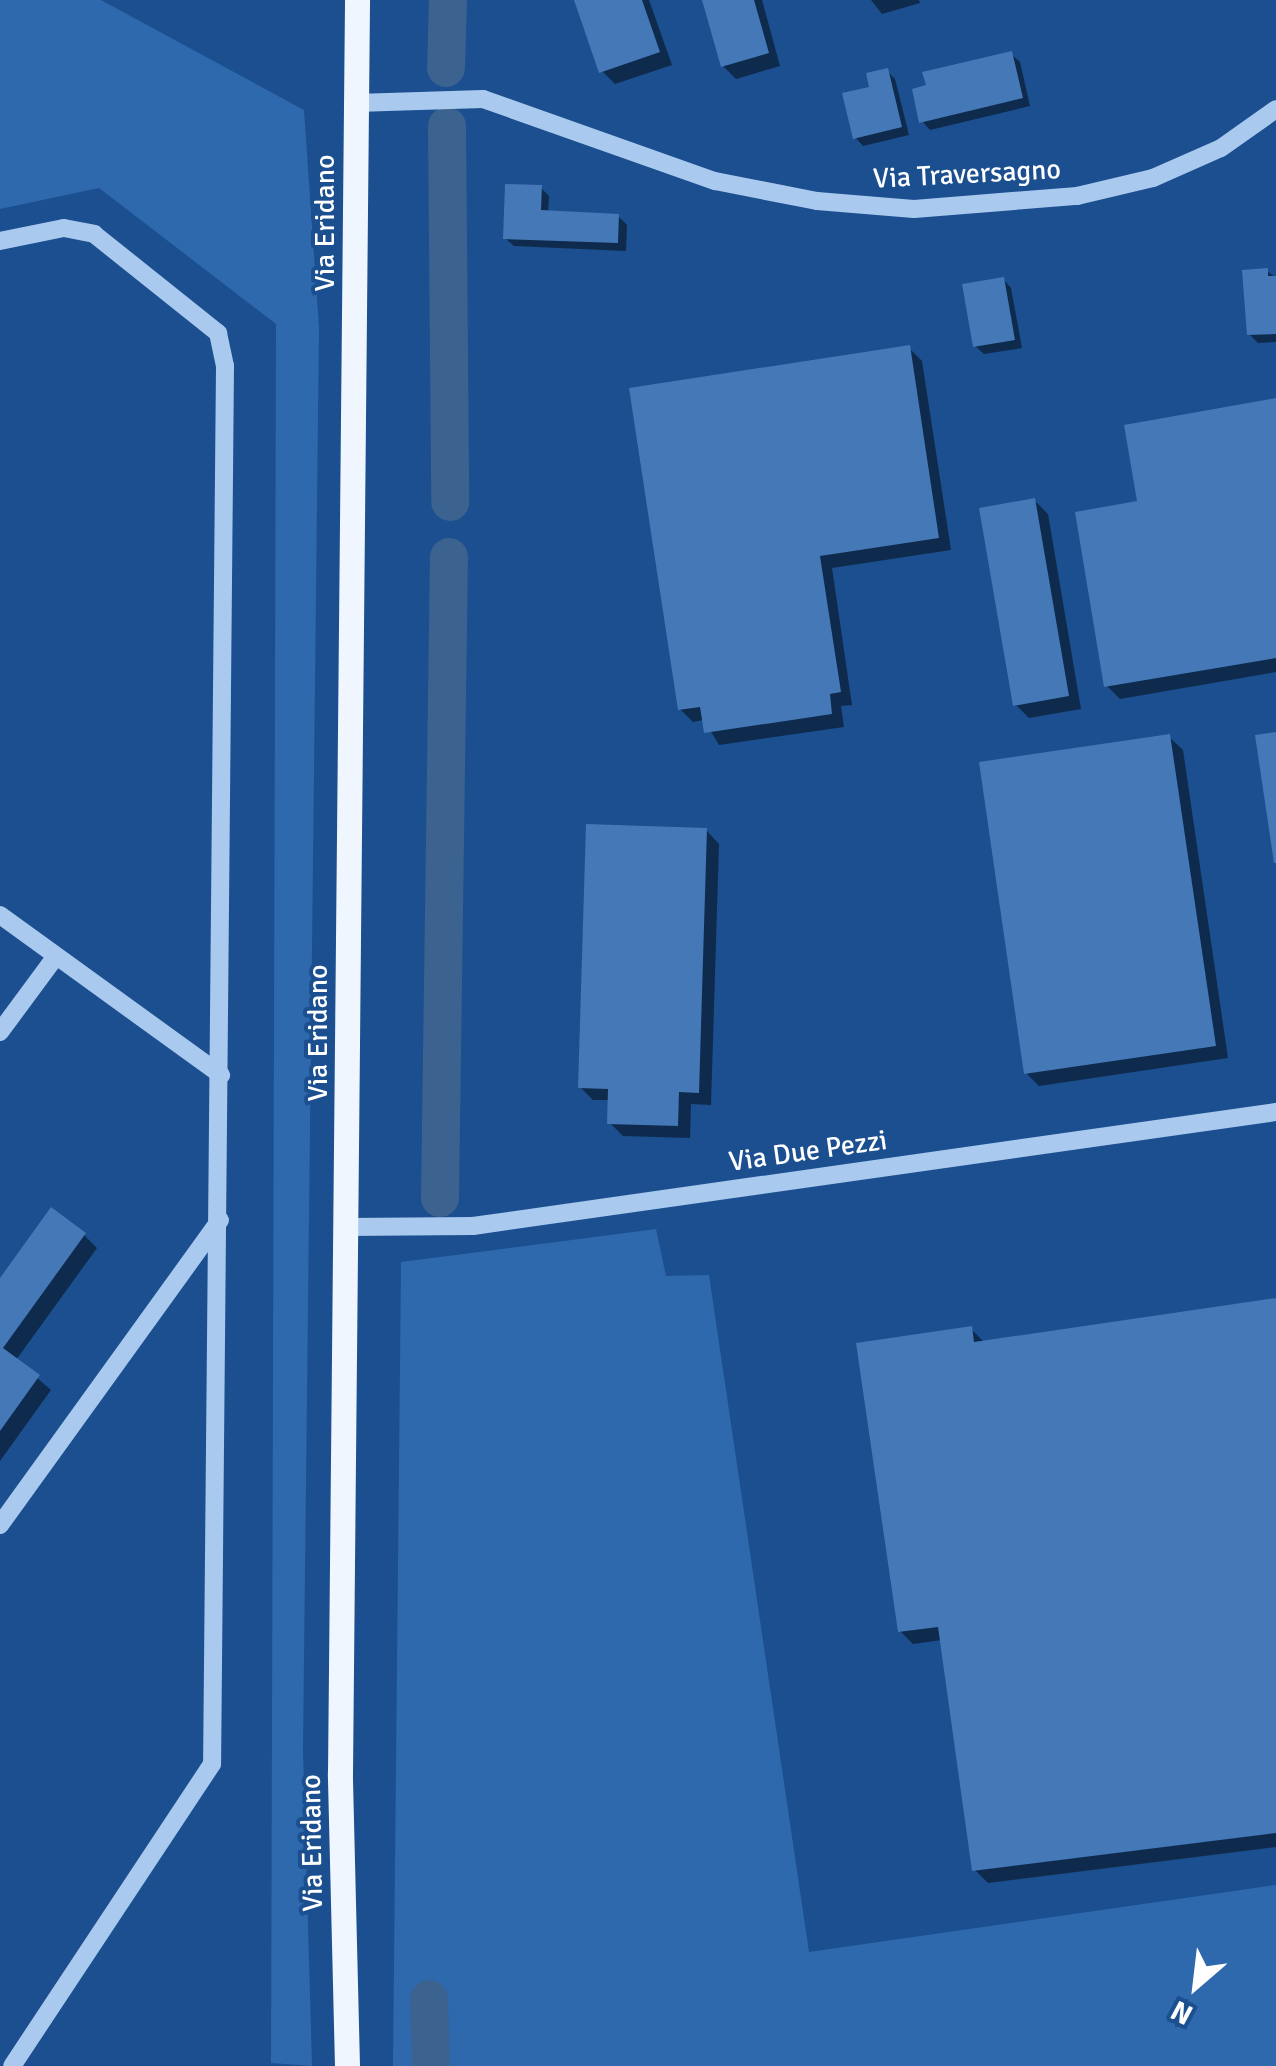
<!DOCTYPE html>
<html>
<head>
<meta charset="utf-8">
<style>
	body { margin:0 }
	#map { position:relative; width:1276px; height:2066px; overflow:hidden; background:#1b4f8f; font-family:Signika,sans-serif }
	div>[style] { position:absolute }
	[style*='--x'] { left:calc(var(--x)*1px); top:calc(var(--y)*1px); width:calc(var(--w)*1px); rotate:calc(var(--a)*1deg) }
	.green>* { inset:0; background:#2e69ad }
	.shadow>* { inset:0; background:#0007 }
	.canal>* { height:38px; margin:-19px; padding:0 19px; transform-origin:19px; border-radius:19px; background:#3c6290 }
	.building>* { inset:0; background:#4478b7 }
	.minor>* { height:18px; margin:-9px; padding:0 9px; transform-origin:9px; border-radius:9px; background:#a9c9ee }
	.major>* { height:25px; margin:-12.5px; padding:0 12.5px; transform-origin:12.5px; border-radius:12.5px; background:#f0f6ff }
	span { translate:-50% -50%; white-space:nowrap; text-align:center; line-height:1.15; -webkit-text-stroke:8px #1b4f8f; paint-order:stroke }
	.street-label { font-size:28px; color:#fff }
	.north { position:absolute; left:1146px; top:1936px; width:100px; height:100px; -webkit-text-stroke:8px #1b4f8f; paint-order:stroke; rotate:208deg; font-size:28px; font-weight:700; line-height:40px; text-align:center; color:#fff }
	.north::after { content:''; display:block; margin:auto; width:35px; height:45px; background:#fff; clip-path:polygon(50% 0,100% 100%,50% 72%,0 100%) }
</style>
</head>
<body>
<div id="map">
	<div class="green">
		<i style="clip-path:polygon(0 0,101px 0,304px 110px,319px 327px,303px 1751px,312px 2066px,271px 2063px,276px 324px,99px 188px,0 209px)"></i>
		<i style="clip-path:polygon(656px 1229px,666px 1276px,709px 1275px,809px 1952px,1276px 1885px,1276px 2066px,393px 2066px,401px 1262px)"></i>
	</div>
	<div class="shadow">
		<i style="clip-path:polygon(576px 0,649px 0,672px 65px,615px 84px,602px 71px)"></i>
		<i style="clip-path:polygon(704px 0,762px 0,780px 66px,736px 79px,723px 66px)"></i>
		<i style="clip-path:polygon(871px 0,919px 0,920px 3px,882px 14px)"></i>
		<i style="clip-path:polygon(1011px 54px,1020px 62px,1030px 106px,930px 130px,922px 121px)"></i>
		<i style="clip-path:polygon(887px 71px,895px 79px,909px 135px,863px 146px,855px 137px,872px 89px)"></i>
		<i style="clip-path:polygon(540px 187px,549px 196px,548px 213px,618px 216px,627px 225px,626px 251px,514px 246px,505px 238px)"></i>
		<i style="clip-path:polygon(1267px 271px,1276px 278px,1276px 342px,1258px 343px,1249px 334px)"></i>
		<i style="clip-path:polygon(1003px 279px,1011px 288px,1022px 348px,984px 354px,975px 346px)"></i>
		<i style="clip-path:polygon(909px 348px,922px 361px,951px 550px,832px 568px,852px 705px,841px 706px,844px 727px,719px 745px,704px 720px,693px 722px,680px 709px)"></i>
		<i style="clip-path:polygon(1276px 401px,1276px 672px,1120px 699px,1107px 686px,1139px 503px)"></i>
		<i style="clip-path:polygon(1035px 501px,1048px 514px,1081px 709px,1029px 718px,1016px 705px)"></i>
		<i style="clip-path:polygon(1169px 737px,1183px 750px,1228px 1058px,1039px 1086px,1026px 1073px)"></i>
		<i style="clip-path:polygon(706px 830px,719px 844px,711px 1105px,691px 1104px,690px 1138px,623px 1136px,610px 1123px,611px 1100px,593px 1100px,580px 1087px)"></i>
		<i style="clip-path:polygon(84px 1235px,97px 1248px,16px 1360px,51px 1390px,0 1461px,0 1282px)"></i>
		<i style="clip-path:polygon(1276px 1302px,1276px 1847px,988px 1883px,975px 1870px,942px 1640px,913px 1644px,900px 1631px,971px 1329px,985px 1343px)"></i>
	</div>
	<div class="canal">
		<i style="--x:446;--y:68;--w:68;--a:-88.3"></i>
		<i style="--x:447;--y:126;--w:376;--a:89.5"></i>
		<i style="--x:440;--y:1198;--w:641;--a:-89.2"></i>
		<i style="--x:429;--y:1999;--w:67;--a:88.3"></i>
	</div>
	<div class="building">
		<i style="clip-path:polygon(574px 0,642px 0,660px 52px,599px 73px)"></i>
		<i style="clip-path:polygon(702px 0,754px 0,769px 53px,721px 67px)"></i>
		<i style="clip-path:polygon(1012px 51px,1023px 98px,919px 123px,912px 89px,926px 85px,922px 72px)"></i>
		<i style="clip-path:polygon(888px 68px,902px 127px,853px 139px,842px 93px,869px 87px,866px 73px)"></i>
		<i style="clip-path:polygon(505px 184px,542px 185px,541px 210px,619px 214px,618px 243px,503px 239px)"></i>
		<i style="clip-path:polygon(1268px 268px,1268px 276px,1276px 276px,1276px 334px,1247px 335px,1242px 270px)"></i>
		<i style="clip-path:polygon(1004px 277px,1015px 340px,973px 347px,962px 284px)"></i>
		<i style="clip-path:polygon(910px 345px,939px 538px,820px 556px,841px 692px,830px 694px,832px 714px,704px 733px,700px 707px,678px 710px,629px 388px)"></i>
		<i style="clip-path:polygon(1276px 398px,1276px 658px,1104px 687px,1075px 512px,1137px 501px,1124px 425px)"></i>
		<i style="clip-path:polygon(1035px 498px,1069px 696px,1013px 706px,979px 508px)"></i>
		<i style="clip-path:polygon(1276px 732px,1276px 863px,1274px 863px,1255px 735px)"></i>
		<i style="clip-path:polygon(1170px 734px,1216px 1046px,1024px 1074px,979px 762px)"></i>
		<i style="clip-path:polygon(586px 824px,707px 828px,699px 1093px,679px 1092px,678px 1126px,607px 1124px,608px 1089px,578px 1088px)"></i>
		<i style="clip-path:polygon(51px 1207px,86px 1233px,3px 1348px,40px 1375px,0 1431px,0 1278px)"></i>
		<i style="clip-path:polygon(1276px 1298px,1276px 1833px,972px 1871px,938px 1627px,898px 1632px,856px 1343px,972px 1326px,974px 1342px)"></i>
	</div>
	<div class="minor">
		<i style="--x:356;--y:103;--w:127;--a:-1.8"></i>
		<i style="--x:483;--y:99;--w:246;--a:19.5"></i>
		<i style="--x:715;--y:181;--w:104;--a:11.1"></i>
		<i style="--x:817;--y:201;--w:97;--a:4.7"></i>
		<i style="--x:914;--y:209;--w:164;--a:-4.6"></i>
		<i style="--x:1077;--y:196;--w:78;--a:-13.3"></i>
		<i style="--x:1153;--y:178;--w:74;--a:-23.8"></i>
		<i style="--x:1221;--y:148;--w:67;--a:-35.3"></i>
		<i style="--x:0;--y:241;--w:65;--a:-11.5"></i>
		<i style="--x:64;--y:228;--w:31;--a:11"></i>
		<i style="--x:94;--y:234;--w:159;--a:38.6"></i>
		<i style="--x:218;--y:333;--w:34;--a:78"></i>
		<i style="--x:225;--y:366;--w:1398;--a:90.53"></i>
		<i style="--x:212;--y:1764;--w:362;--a:123.5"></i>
		<i style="--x:0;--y:915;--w:273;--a:35.9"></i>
		<i style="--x:0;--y:1032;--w:94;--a:-53.6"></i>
		<i style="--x:346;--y:1227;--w:127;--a:-0.5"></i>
		<i style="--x:473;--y:1226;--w:811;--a:-8.08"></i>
		<i style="--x:0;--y:1525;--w:376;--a:-54.2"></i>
	</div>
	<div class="major">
		<i style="--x:347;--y:2066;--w:293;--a:-91.4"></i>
		<i style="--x:340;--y:1773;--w:1773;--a:-89.45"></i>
	</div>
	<div class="street-label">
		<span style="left:967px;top:174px;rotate:-3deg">Via Traversagno</span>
		<span style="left:325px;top:223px;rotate:-90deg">Via Eridano</span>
		<span style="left:318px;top:1033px;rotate:-90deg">Via Eridano</span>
		<span style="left:808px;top:1151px;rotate:-8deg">Via Due Pezzi</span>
		<span style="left:312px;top:1843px;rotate:-91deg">Via Eridano</span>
	</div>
	<div class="north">N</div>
</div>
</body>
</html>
